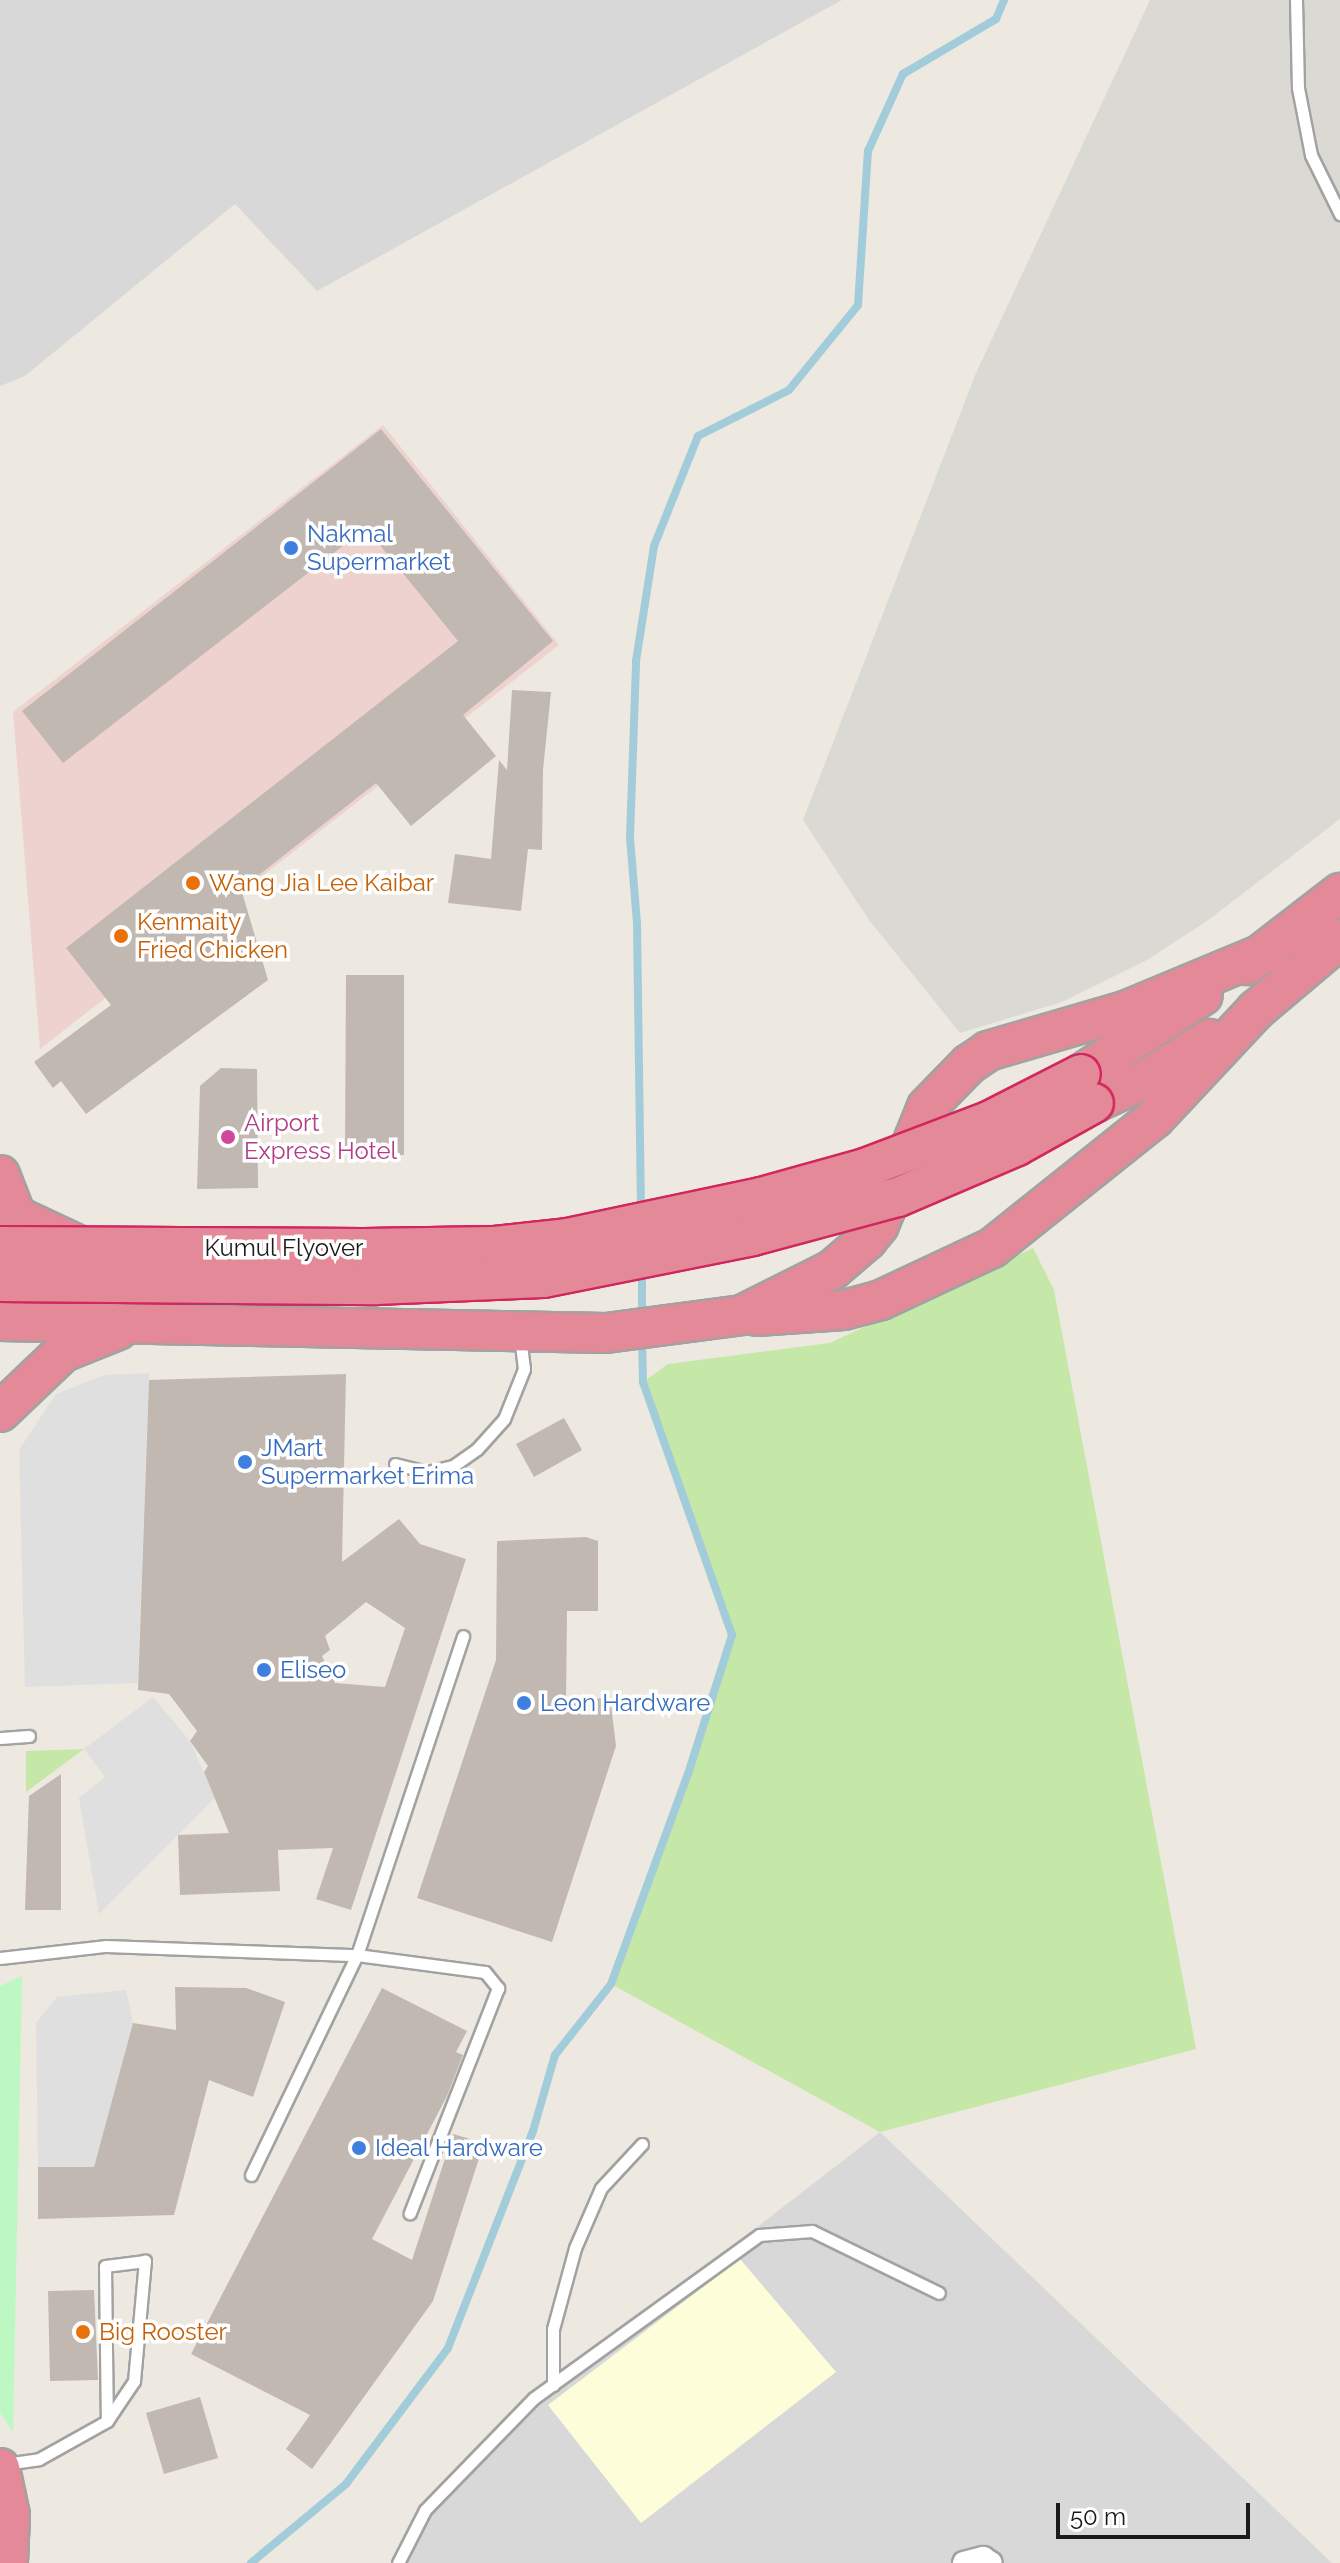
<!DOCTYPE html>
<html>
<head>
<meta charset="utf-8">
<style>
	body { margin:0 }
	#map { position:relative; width:1340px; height:2563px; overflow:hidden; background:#ede9e1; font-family:Raleway,sans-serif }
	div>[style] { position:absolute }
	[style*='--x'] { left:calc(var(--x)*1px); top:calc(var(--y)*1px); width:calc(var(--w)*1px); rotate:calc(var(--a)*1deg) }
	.residential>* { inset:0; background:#d9d8d8 }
	.commercial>* { inset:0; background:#eed2d0 }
	.education>* { inset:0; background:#fdfed9 }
	.airport>* { inset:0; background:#dbd9d3 }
	.grass>* { inset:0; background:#c5e7a7 }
	.park>* { inset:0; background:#bdf8c3 }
	.parking>* { inset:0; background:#dfdfdf }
	.stream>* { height:8px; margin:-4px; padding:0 4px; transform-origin:4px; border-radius:4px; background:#a2ccda }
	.building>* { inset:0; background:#c1b8b1 }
	.roads { filter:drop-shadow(2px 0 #a2a2a2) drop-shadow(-2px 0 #a2a2a2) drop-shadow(0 2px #a2a2a2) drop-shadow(0 -2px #a2a2a2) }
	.lane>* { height:11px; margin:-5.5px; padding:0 5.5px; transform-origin:5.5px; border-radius:5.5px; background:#fff }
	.street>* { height:22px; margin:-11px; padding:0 11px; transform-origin:11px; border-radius:11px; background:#fff }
	.highway>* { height:38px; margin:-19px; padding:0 19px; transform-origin:19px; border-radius:19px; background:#e48998 }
	.bridges { filter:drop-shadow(2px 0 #d2275e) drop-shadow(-2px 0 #d2275e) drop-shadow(0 2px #d2275e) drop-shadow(0 -2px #d2275e) }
	.highway-bridge>* { height:38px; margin:-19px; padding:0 19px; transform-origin:19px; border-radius:19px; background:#e48998 }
	.dots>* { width:22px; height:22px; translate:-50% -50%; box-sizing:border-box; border:4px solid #fff; border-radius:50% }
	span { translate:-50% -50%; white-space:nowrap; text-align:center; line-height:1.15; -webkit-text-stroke:7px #fff; paint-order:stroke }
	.shop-label { font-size:24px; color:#366cbe }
	.left { translate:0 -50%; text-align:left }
	.food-label { font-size:24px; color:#c56008 }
	.hotel-label { font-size:24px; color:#b23c85 }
	.street-label { font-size:24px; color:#1b1b1b }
	.scale { position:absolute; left:1056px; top:2503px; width:194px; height:36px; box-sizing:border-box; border:4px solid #1b1b1b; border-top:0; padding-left:10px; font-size:24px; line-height:28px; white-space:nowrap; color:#1b1b1b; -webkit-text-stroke:6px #fff; paint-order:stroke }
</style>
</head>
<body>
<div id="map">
	<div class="residential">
		<i style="clip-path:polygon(0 0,842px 0,317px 291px,235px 204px,25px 376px,0 386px)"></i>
		<i style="clip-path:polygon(880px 2132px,1332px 2563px,391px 2563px,425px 2510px,553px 2385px)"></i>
	</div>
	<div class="commercial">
		<i style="clip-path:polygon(383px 425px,559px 645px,40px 1049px,13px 712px)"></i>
	</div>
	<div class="education">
		<i style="clip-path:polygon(740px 2259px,836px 2372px,641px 2523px,548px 2405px)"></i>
	</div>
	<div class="airport">
		<i style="clip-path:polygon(1150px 0,1340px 0,1340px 819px,1207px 921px,1147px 960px,1062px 1002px,960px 1033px,869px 920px,803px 820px,976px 373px)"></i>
	</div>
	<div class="grass">
		<i style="clip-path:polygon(1033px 1248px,1054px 1290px,1196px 2049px,880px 2132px,611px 1984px,688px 1774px,732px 1635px,643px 1382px,668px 1364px,830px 1343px)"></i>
		<i style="clip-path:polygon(84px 1749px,26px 1792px,26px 1751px)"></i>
	</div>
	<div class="park">
		<i style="clip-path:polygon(22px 1976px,22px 1977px,13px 2432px,0 2413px,0 1986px)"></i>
	</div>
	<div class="parking">
		<i style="clip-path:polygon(149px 1373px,138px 1683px,25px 1687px,19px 1450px,56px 1394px,104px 1375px)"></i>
		<i style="clip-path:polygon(153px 1697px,190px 1741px,215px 1798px,99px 1914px,79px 1798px,105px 1777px,84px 1749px)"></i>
		<i style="clip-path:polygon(126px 1990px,133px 2023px,94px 2167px,38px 2167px,36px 2023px,57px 1997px)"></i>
	</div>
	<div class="stream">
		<i style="--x:641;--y:1211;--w:288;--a:-90.8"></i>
		<i style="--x:637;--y:923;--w:86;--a:-94.7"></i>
		<i style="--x:630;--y:837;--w:176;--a:-88"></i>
		<i style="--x:636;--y:661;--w:116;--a:-81.1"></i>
		<i style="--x:654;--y:546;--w:118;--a:-68.2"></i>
		<i style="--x:698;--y:436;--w:102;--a:-26.8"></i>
		<i style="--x:789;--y:390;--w:109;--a:-50.9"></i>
		<i style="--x:858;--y:305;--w:154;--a:-86.3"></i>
		<i style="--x:868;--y:151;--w:85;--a:-65.6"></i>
		<i style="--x:903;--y:74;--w:108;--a:-30.6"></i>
		<i style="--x:996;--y:19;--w:21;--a:-67"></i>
		<i style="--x:642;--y:1269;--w:50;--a:90"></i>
		<i style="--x:251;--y:2563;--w:124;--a:-39.7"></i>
		<i style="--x:346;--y:2484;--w:170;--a:-53.1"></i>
		<i style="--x:448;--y:2348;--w:233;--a:-68.6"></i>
		<i style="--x:533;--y:2131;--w:79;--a:-73.9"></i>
		<i style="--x:555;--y:2055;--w:90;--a:-51.7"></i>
		<i style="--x:611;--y:1984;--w:224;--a:-69.9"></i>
		<i style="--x:688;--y:1774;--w:146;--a:-72.4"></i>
		<i style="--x:732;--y:1635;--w:268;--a:-109.4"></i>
		<i style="--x:643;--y:1382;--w:45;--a:-91.3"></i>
	</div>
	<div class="building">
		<i style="clip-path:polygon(381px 429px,553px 641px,463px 715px,496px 756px,411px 826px,376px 783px,241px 889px,268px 980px,86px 1114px,61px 1081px,53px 1088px,34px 1062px,111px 1005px,66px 948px,458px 641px,366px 528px,63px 763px,22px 711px)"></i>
		<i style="clip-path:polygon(512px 690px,551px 692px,543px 770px,542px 850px,528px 849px,521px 911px,448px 903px,455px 854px,491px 859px,499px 760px,507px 770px)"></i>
		<i style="clip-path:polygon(346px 975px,404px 975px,404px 1155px,345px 1154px)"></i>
		<i style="clip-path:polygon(221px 1068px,257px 1069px,258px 1188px,197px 1189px,200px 1086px)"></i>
		<i style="clip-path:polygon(evenodd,346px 1374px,342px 1562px,399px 1519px,420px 1544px,466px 1559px,351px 1910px,316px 1899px,333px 1848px,278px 1850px,280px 1891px,180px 1895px,178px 1835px,229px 1833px,204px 1772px,208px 1766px,190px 1741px,197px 1731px,169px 1694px,138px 1690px,149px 1380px,346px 1374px,366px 1602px,405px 1628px,385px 1687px,335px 1683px,322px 1656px,330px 1650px,325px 1636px,366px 1602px)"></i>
		<i style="clip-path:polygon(564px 1418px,582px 1450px,534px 1477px,516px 1444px)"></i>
		<i style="clip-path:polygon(586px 1537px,598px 1541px,598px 1611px,567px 1611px,566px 1703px,610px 1697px,616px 1746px,552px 1942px,417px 1898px,496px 1660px,497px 1541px)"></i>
		<i style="clip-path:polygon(61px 1774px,61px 1910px,25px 1910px,29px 1796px)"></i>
		<i style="clip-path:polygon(175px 1987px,246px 1988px,285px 2002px,253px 2097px,209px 2080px,174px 2215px,38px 2219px,38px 2167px,94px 2167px,133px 2023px,176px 2030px)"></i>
		<i style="clip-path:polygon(382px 1988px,467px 2031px,456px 2052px,463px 2055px,447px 2096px,372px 2239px,412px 2260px,453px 2134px,484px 2143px,433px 2301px,312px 2469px,286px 2449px,310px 2415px,191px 2354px)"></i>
		<i style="clip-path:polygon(94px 2290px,98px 2380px,50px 2381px,48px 2291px)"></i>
		<i style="clip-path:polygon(200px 2397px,218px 2458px,164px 2474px,146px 2413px)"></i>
	</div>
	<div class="roads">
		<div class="lane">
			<i style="--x:1296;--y:0;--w:88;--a:88.7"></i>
			<i style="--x:1298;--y:88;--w:68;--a:79"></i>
			<i style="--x:1311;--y:155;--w:66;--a:63.8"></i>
			<i style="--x:395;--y:1464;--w:33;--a:14"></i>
			<i style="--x:427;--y:1472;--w:27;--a:-13"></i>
			<i style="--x:453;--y:1466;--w:29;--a:-35"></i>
			<i style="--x:477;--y:1449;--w:40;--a:-48"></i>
			<i style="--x:504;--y:1419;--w:54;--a:-68.2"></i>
			<i style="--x:524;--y:1369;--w:32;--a:-97"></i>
			<i style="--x:0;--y:1738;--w:29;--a:-4"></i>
			<i style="--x:0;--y:1958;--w:107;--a:-6.5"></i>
			<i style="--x:106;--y:1946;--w:251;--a:2.1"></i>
			<i style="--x:357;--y:1955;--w:129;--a:7.6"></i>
			<i style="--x:485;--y:1972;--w:21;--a:51"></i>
			<i style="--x:498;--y:1988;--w:242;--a:111.4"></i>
			<i style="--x:251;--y:2175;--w:244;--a:-64.3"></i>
			<i style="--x:357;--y:1955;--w:336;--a:-71.6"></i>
			<i style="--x:553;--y:2385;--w:56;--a:-90"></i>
			<i style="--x:553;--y:2329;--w:84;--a:-74.8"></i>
			<i style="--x:575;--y:2248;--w:65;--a:-66.6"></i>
			<i style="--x:601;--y:2188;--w:60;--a:-47"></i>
			<i style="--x:5;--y:2464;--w:34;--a:-8"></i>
			<i style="--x:39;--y:2459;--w:78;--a:-29.2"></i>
			<i style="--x:107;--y:2421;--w:48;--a:-56"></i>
			<i style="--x:134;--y:2381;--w:121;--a:-84.8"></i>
			<i style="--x:145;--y:2261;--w:40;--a:172.9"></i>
			<i style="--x:105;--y:2266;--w:155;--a:89.3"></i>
			<i style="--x:398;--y:2563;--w:59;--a:-63"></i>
			<i style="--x:425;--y:2510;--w:156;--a:-45.8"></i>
			<i style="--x:534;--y:2398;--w:278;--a:-35.9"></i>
			<i style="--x:759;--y:2235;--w:53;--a:-4.3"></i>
			<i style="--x:812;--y:2231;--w:141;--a:26"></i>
		</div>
		<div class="street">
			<i style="--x:964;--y:2563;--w:20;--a:-15"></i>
			<i style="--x:983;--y:2558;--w:9;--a:32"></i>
		</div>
		<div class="highway">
			<i style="--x:1247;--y:965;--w:118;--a:-37.7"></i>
			<i style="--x:1081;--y:1074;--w:145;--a:-32.9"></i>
			<i style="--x:1094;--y:1103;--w:57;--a:-24.8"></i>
			<i style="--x:1146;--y:1079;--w:75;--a:-32.4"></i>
			<i style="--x:0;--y:1175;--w:44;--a:68.7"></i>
			<i style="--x:16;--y:1216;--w:77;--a:25.2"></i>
			<i style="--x:757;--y:1316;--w:87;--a:-3.9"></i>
			<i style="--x:844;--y:1310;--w:38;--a:-15"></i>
			<i style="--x:881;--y:1300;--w:123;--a:-25.1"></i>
			<i style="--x:992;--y:1248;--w:208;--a:-38.6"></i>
			<i style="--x:1155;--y:1118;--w:148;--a:-46.9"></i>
			<i style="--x:1256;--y:1010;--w:110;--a:-40.2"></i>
			<i style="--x:0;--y:1321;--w:606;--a:1.13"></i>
			<i style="--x:606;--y:1333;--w:137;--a:-7.5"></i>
			<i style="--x:742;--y:1315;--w:101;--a:-26.6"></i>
			<i style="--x:832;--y:1270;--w:46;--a:-40.6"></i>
			<i style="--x:867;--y:1240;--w:19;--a:-51"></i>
			<i style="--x:879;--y:1225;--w:127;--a:-67.9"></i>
			<i style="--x:927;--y:1107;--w:60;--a:-45.7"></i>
			<i style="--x:969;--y:1064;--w:23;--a:-34"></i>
			<i style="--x:988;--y:1051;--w:143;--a:-16.3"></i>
			<i style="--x:1125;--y:1011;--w:154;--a:-22.6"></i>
			<i style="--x:0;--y:1412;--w:87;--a:-43.6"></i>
			<i style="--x:63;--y:1352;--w:59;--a:-21.8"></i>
			<i style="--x:0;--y:2468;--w:48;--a:78"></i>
			<i style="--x:10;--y:2515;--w:48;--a:92.4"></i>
		</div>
	</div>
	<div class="bridges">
		<div class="highway-bridge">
			<i style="--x:0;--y:1246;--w:364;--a:0.3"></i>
			<i style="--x:364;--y:1248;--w:131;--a:-0.9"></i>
			<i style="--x:495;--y:1246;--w:72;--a:-6.3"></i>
			<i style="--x:567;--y:1238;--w:198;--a:-11.9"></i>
			<i style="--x:761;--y:1197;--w:108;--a:-15.6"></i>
			<i style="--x:865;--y:1168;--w:133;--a:-20.8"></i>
			<i style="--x:989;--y:1121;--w:103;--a:-27.1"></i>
			<i style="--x:0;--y:1282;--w:376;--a:0.5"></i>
			<i style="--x:376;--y:1285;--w:167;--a:-2.4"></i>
			<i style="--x:543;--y:1278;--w:214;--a:-11.3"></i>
			<i style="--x:753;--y:1236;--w:150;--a:-15.1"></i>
			<i style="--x:898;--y:1197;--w:129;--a:-23.2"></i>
			<i style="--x:1017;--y:1146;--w:88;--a:-29.2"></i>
		</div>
	</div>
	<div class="dots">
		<i style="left:291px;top:548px;background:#3f7fe0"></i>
		<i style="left:193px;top:883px;background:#e8710a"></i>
		<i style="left:121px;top:936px;background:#e8710a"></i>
		<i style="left:228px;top:1137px;background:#d1479c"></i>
		<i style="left:245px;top:1462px;background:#3f7fe0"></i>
		<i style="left:264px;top:1670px;background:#3f7fe0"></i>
		<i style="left:524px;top:1703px;background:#3f7fe0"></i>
		<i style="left:359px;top:2148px;background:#3f7fe0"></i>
		<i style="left:83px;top:2332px;background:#e8710a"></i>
	</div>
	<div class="shop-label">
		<span class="left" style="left:307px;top:548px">Nakmal<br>Supermarket</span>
		<span class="left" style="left:261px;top:1462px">JMart<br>Supermarket Erima</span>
		<span class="left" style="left:280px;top:1670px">Eliseo</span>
		<span class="left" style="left:540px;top:1703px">Leon Hardware</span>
		<span class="left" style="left:375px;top:2148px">Ideal Hardware</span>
	</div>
	<div class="food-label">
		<span class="left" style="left:209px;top:883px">Wang Jia Lee Kaibar</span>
		<span class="left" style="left:137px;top:936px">Kenmaity<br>Fried Chicken</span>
		<span class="left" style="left:99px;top:2332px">Big Rooster</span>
	</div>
	<div class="hotel-label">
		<span class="left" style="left:244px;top:1137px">Airport<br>Express Hotel</span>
	</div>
	<div class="street-label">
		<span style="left:284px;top:1248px">Kumul Flyover</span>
	</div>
	<div class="scale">50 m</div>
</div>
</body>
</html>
